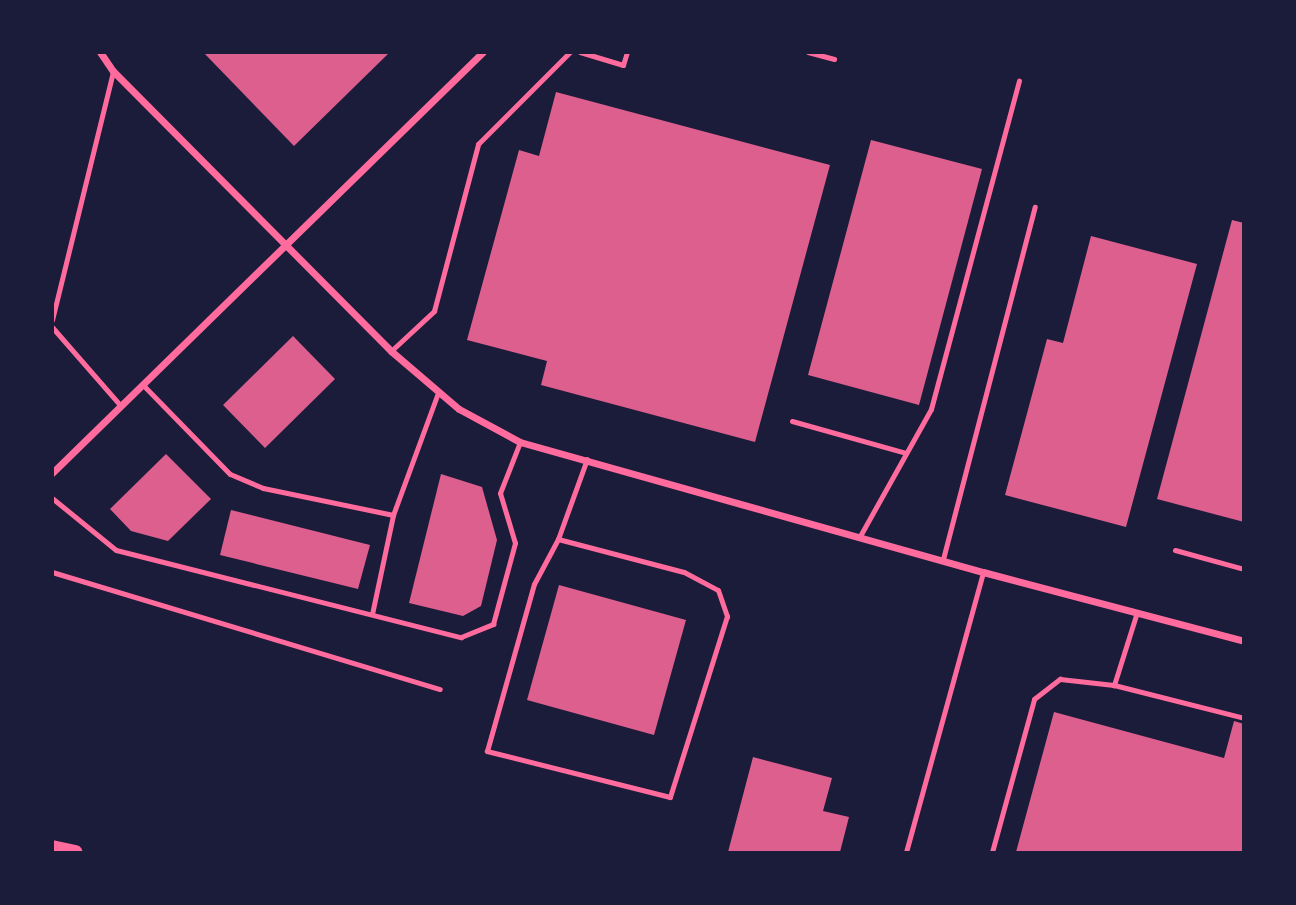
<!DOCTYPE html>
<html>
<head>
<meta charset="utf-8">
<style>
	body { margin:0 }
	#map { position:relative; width:1296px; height:905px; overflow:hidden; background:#1b1b3a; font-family:"Libre Baskerville",serif }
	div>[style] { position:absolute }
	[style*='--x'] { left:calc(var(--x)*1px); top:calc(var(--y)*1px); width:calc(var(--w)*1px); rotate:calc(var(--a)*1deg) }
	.building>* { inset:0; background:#dd5f8e }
	.service>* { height:5px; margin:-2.5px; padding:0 2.5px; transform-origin:2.5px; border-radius:2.5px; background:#ff6b9d }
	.minor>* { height:7px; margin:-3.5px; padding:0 3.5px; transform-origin:3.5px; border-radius:3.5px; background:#ff6b9d }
	.secondary>* { height:14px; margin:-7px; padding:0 7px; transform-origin:7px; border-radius:7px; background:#ff6b9d }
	span { translate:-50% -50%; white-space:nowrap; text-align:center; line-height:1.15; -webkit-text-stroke:5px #1b1b3a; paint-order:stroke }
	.frame { position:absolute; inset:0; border:54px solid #1b1b3a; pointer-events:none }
</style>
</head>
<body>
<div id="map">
	<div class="building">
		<i style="clip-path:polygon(203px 52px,390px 52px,294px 146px)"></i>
		<i style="clip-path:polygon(556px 92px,830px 165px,755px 442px,541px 385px,547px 361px,467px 340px,519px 150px,539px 156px)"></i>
		<i style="clip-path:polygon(871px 140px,982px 169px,919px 405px,808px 375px)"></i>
		<i style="clip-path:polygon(1232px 220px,1244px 223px,1244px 522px,1157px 499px)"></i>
		<i style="clip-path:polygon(1091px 236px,1197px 264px,1126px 527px,1005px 495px,1047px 339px,1063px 343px)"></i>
		<i style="clip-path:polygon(293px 336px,335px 379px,265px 448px,223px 405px)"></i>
		<i style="clip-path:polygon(166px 454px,211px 499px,168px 541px,131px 531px,110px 509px)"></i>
		<i style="clip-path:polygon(441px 474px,482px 487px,497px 540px,481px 606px,463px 616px,409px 603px)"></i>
		<i style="clip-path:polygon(231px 510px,370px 545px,358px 589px,220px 555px)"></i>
		<i style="clip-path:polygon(559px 585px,686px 620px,654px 735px,527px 700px)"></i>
		<i style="clip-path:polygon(1054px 712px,1224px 758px,1234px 721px,1244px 724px,1244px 852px,1016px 852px)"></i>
		<i style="clip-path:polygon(753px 757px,832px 778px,823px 811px,849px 817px,840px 852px,728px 852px)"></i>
	</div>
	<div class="service">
		<i style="--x:580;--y:52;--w:45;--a:16.8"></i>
		<i style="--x:623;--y:65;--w:14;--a:-73"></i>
		<i style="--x:808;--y:52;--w:27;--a:15"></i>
		<i style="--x:52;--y:320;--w:256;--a:-76.2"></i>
		<i style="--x:52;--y:327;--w:105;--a:48.9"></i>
		<i style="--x:391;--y:351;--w:59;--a:-42.9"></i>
		<i style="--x:434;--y:311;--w:173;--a:-75.2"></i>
		<i style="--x:478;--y:144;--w:130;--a:-45"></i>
		<i style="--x:143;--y:385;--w:124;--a:45.7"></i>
		<i style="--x:230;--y:474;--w:36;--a:23"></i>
		<i style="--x:263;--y:488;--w:133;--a:11.7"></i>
		<i style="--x:393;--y:515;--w:130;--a:-69.8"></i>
		<i style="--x:792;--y:421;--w:118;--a:15.7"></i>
		<i style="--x:52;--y:498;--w:82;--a:39.1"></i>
		<i style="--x:116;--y:550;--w:356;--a:14.2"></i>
		<i style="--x:461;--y:637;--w:35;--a:-22"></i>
		<i style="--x:493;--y:624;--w:84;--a:-74.8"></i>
		<i style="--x:515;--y:543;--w:52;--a:-106.7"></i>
		<i style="--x:500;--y:493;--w:55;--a:-68.6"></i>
		<i style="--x:860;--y:536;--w:145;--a:-60.8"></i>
		<i style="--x:931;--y:409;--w:340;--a:-75"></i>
		<i style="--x:558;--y:539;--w:130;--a:14.7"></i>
		<i style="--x:684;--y:572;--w:38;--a:28"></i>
		<i style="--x:718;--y:590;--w:28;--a:71"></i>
		<i style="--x:727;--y:616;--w:190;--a:107.5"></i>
		<i style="--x:670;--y:797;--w:189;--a:-165.9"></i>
		<i style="--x:487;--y:751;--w:173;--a:-74.3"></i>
		<i style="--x:534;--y:584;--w:51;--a:-61.9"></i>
		<i style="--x:558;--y:539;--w:85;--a:-70.1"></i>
		<i style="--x:1175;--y:550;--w:72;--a:15.4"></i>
		<i style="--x:943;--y:559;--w:364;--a:-75.4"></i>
		<i style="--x:52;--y:572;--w:405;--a:16.8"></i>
		<i style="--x:1137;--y:612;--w:77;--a:107.5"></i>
		<i style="--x:1114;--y:685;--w:134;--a:14.2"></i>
		<i style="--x:372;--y:614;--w:101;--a:-78"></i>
		<i style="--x:906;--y:852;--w:290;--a:-74.6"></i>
		<i style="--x:992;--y:852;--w:159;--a:-74.6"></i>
		<i style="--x:1034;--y:699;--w:33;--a:-38"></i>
		<i style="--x:1060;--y:679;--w:54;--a:6.3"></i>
	</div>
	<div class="minor">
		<i style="--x:100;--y:52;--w:23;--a:56"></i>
		<i style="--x:113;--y:71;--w:395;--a:45.2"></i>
		<i style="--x:391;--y:351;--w:89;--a:40.5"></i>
		<i style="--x:459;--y:409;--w:69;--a:28.4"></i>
		<i style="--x:520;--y:442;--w:481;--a:15.7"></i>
		<i style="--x:983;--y:572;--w:270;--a:14.8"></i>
		<i style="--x:52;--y:473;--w:602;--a:-44.33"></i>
	</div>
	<div class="secondary">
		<i style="--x:52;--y:847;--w:24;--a:12"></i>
	</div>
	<div class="frame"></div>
</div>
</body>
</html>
